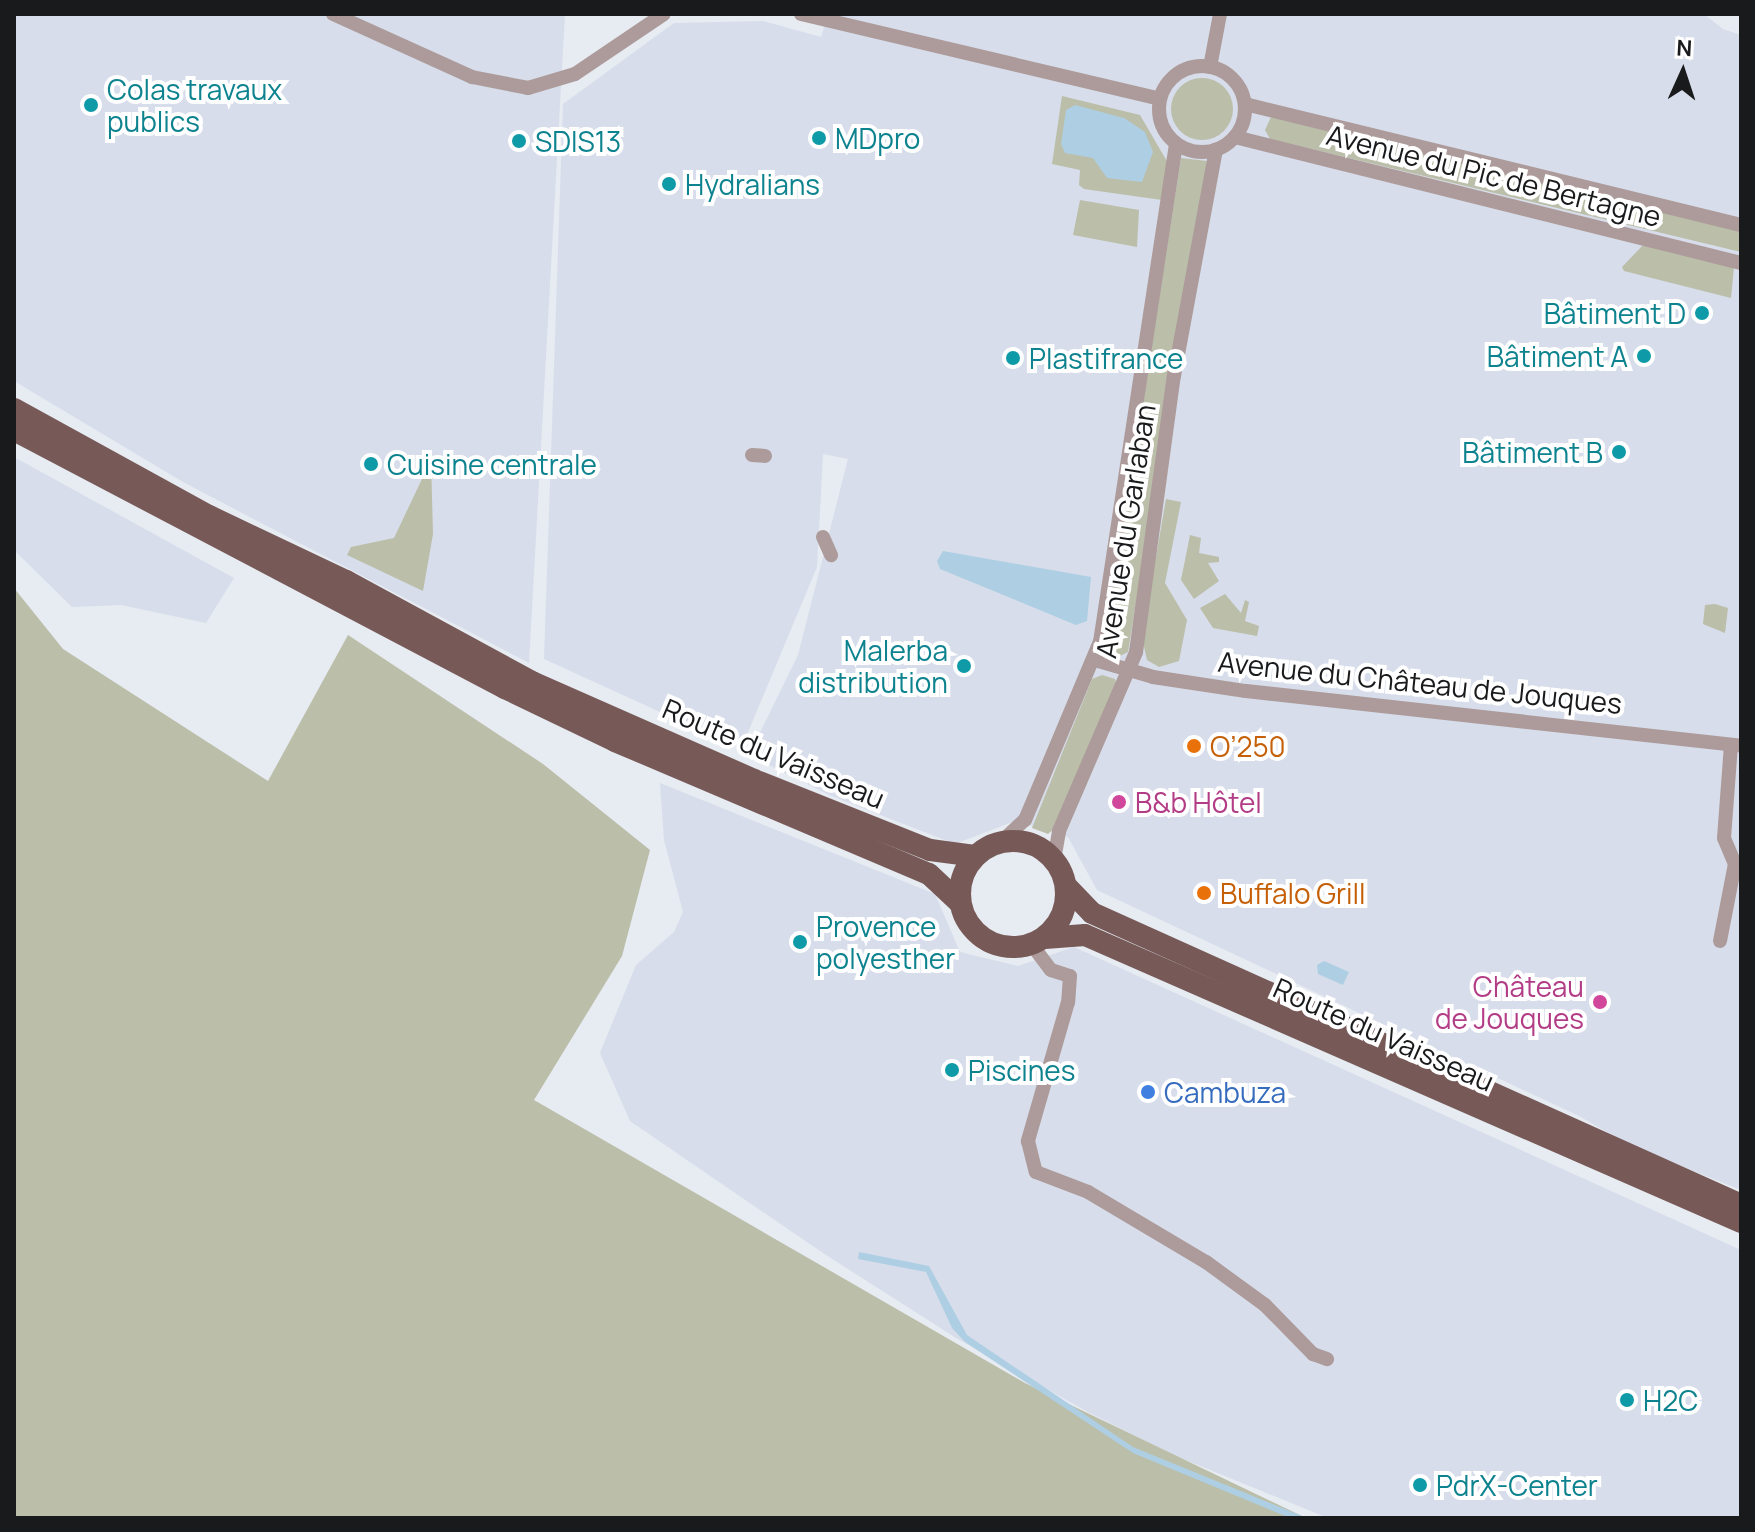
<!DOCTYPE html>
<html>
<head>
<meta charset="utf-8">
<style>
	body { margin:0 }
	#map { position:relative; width:1755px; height:1532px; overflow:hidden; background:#e7ebf2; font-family:Manrope,sans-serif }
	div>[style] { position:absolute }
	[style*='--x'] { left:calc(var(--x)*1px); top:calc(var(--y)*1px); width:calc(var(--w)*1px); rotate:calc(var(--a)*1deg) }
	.built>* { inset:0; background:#d7ddea }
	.green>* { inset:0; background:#bbbea8 }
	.round { border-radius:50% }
	.water>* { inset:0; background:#aecfe3 }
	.minor>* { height:14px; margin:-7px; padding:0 7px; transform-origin:7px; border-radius:7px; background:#ac9b9a }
	.minor>.ring { margin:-7px; padding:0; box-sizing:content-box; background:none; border:14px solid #ac9b9a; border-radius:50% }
	.primary>* { height:22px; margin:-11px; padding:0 11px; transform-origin:11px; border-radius:11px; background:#775a58 }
	.primary>.ring { margin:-11px; padding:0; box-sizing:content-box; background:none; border:22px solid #775a58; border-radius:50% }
	.dots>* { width:22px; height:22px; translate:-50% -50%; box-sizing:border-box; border:4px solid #fff; border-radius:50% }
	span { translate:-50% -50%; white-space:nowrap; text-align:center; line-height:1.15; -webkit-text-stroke:8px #fff; paint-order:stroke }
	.culture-label { font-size:28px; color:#0d838f }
	.left { translate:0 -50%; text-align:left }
	.right { translate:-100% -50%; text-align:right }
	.street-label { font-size:28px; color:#191a1c }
	.food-label { font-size:28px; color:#c56008 }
	.hotel-label { font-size:28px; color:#b23c85 }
	.shop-label { font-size:28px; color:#366cbe }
	.frame { position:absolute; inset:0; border:16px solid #191a1c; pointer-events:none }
	.north { position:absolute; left:1643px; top:32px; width:80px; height:80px; -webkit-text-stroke:6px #fff; paint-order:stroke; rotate:3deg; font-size:22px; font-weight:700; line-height:32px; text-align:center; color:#191a1c }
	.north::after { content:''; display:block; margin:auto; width:28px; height:36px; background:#191a1c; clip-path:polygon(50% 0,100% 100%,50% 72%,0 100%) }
</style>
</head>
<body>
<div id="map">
	<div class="built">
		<i style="clip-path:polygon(14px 14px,565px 14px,529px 663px,183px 482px,14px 381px)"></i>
		<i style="clip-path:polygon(828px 14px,1704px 14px,1723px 29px,1741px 35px,1741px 1190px,1631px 1146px,1579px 1116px,1097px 890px,1068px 837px,1015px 821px,955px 844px,829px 795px,749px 755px,798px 655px,848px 459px,823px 454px,817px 567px,741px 749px,544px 659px,563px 104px,674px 23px,763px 21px,821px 37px)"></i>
		<i style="clip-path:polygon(14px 457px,234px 578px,206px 623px,121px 605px,72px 607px,14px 550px)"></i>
		<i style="clip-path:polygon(660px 783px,935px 894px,960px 952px,1018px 966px,1074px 947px,1741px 1250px,1741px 1518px,1328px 1518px,1171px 1454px,1086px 1411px,956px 1338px,823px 1253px,630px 1121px,600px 1053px,636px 965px,674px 932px,683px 912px,664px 840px)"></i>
	</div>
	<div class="green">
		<i class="round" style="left:1171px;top:78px;width:62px;height:62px"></i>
		<i style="clip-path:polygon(1062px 96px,1140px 115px,1168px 163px,1162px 200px,1084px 189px,1079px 185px,1080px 170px,1052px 164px)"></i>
		<i style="clip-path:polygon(1271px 117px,1741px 229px,1741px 252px,1270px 139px,1265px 130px)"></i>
		<i style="clip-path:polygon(1181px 158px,1207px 161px,1128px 652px,1118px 657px,1105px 645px)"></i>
		<i style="clip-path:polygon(1080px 200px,1139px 210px,1137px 247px,1073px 235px)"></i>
		<i style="clip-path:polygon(1644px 244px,1734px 267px,1731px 298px,1624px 271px,1622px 267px)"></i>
		<i style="clip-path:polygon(431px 460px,433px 534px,423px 591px,347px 555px,351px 547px,394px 538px)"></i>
		<i style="clip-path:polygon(1166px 499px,1181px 502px,1165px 583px,1187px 620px,1179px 661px,1159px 667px,1147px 660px,1142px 638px)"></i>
		<i style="clip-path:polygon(1190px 535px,1201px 538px,1199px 553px,1219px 557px,1219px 562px,1208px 563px,1219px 581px,1194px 599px,1181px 580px)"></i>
		<i style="clip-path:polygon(14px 588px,63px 649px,268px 781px,348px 635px,543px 764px,650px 850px,622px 956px,534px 1100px,1025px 1383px,1306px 1518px,14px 1518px)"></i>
		<i style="clip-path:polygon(1225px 594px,1241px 613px,1245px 600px,1249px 602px,1245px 621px,1259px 626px,1257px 636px,1213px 628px,1200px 608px)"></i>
		<i style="clip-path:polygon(1715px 604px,1728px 608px,1725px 633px,1703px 624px,1705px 605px)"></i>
		<i style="clip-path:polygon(1102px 675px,1115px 679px,1118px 691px,1055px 828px,1048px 834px,1032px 828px,1092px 679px)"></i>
	</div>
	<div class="water">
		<i style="clip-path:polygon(1075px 105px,1124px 118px,1145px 132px,1153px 152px,1142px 182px,1107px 178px,1093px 158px,1065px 153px,1061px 144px,1066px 110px)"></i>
		<i style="clip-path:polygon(943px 551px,1091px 577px,1087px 621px,1076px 625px,940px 569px,937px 561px)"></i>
		<i style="clip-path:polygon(1324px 961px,1349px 972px,1343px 985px,1318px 974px,1317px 965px)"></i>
		<i style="clip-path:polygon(859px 1252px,929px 1266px,967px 1335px,1133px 1447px,1307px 1518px,1290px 1518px,1133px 1453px,965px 1342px,952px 1328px,926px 1272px,858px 1259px)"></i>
	</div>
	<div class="minor">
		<i style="--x:333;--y:14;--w:153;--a:24.4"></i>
		<i style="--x:472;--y:77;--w:57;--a:11.1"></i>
		<i style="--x:528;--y:88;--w:49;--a:-16.6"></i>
		<i style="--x:575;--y:74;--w:107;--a:-34"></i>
		<i style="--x:801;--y:14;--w:369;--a:13.3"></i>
		<i class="ring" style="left:1159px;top:66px;width:72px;height:72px"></i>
		<i style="--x:1210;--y:67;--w:54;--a:-79.3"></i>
		<i style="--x:1245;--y:104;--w:511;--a:13.71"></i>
		<i style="--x:1235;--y:137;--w:521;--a:13.98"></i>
		<i style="--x:752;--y:455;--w:13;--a:4"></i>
		<i style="--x:823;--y:537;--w:20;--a:66"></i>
		<i style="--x:1095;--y:660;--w:60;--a:16.3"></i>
		<i style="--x:1153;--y:677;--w:94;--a:8.6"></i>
		<i style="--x:1246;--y:691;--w:498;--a:6.3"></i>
		<i style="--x:1001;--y:842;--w:33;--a:-43"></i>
		<i style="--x:1025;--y:820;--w:193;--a:-67.2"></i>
		<i style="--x:1100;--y:642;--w:504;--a:-81.32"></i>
		<i style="--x:1054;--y:860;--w:29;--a:-80"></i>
		<i style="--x:1059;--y:831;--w:195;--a:-66.7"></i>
		<i style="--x:1136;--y:652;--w:279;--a:-82.2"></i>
		<i style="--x:1174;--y:376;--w:230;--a:-79.5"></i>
		<i style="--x:1720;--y:941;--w:78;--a:-79"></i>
		<i style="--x:1735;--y:864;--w:28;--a:-113"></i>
		<i style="--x:1724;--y:838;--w:93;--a:-85.7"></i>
		<i style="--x:1032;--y:945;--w:31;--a:53"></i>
		<i style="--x:1051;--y:970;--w:20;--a:18"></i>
		<i style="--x:1070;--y:976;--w:26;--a:94"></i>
		<i style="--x:1068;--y:1002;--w:145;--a:106.1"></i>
		<i style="--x:1028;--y:1141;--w:32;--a:76"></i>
		<i style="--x:1036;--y:1172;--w:56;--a:21"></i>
		<i style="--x:1088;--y:1192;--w:137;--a:30.7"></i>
		<i style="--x:1206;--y:1262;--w:73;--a:36.1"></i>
		<i style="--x:1265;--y:1305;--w:69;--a:45.6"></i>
		<i style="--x:1313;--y:1354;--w:15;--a:20"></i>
	</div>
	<div class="primary">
		<i style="--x:14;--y:409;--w:222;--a:28.8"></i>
		<i style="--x:209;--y:516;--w:152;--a:25.4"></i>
		<i style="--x:346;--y:581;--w:212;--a:28.5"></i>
		<i style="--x:532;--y:682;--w:243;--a:23.8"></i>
		<i style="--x:754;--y:780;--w:189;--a:21.7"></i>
		<i style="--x:930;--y:850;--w:45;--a:7.6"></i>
		<i style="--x:14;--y:430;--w:555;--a:27.72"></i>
		<i style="--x:505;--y:688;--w:122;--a:25.7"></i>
		<i style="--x:615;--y:741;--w:341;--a:23"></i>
		<i style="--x:929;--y:874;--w:42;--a:43.1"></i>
		<i class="ring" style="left:960px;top:841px;width:84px;height:84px"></i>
		<i style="--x:1066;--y:886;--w:37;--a:46"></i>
		<i style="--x:1092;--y:913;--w:712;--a:24.22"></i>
		<i style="--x:1045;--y:938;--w:40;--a:-4.3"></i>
		<i style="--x:1085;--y:935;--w:716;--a:23.63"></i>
	</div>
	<div class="dots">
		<i style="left:91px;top:105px;background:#0f9aa8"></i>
		<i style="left:819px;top:138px;background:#0f9aa8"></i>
		<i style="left:519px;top:141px;background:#0f9aa8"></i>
		<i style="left:669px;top:184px;background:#0f9aa8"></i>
		<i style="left:1702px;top:313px;background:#0f9aa8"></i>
		<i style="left:1644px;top:356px;background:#0f9aa8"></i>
		<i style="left:1013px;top:358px;background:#0f9aa8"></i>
		<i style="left:1619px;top:452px;background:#0f9aa8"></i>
		<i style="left:371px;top:464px;background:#0f9aa8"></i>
		<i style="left:964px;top:666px;background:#0f9aa8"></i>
		<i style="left:1194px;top:746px;background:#e8710a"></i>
		<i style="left:1119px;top:802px;background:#d1479c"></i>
		<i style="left:1204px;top:893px;background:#e8710a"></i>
		<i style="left:800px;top:942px;background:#0f9aa8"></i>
		<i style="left:1600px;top:1002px;background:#d1479c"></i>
		<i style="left:952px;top:1070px;background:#0f9aa8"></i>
		<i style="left:1148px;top:1092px;background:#3f7fe0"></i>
		<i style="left:1627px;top:1400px;background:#0f9aa8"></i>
		<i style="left:1420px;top:1485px;background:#0f9aa8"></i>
	</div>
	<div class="culture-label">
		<span class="left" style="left:107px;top:105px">Colas travaux<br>publics</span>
		<span class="left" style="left:835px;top:138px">MDpro</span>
		<span class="left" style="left:535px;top:141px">SDIS13</span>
		<span class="left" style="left:685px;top:184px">Hydralians</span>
		<span class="right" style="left:1686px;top:313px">Bâtiment D</span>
		<span class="right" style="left:1628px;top:356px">Bâtiment A</span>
		<span class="left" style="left:1029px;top:358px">Plastifrance</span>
		<span class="right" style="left:1603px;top:452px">Bâtiment B</span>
		<span class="left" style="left:387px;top:464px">Cuisine centrale</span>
		<span class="right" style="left:948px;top:666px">Malerba<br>distribution</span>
		<span class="left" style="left:816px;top:942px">Provence<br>polyesther</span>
		<span class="left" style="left:968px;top:1070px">Piscines</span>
		<span class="left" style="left:1643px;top:1400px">H2C</span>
		<span class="left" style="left:1436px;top:1485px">PdrX-Center</span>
	</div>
	<div class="street-label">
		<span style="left:1494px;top:175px;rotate:14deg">Avenue du Pic de Bertagne</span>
		<span style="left:1125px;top:531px;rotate:-81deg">Avenue du Garlaban</span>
		<span style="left:1420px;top:682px;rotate:6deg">Avenue du Château de Jouques</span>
		<span style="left:774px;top:753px;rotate:23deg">Route du Vaisseau</span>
		<span style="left:1384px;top:1034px;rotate:24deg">Route du Vaisseau</span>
	</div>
	<div class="food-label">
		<span class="left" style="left:1210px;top:746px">O’250</span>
		<span class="left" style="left:1220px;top:893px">Buffalo Grill</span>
	</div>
	<div class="hotel-label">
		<span class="left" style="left:1135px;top:802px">B&amp;b Hôtel</span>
		<span class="right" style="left:1584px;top:1002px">Château<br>de Jouques</span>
	</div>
	<div class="shop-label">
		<span class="left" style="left:1164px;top:1092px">Cambuza</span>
	</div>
	<div class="frame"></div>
	<div class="north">N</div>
</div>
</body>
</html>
